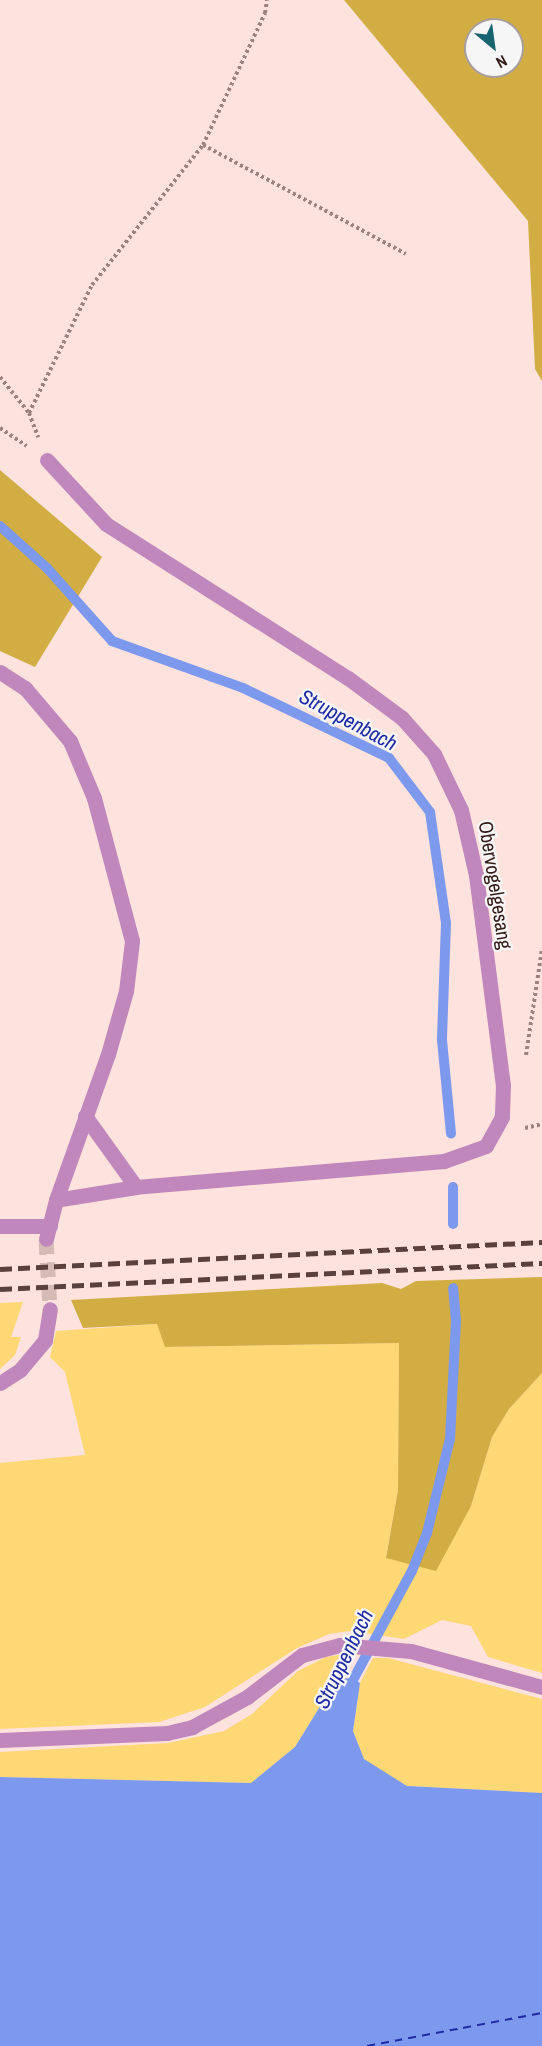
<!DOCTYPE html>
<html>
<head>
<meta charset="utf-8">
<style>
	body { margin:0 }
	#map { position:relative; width:542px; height:2046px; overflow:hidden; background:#fee2dd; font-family:"Archivo Narrow",sans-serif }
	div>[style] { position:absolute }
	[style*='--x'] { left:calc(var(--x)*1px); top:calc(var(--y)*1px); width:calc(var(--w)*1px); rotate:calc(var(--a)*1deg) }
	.green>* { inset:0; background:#fdd875 }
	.forest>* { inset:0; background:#d2ad44 }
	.water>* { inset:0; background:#7d99ed }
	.stream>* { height:10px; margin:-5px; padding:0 5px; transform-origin:5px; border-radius:5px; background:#7d99ed }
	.ferry>* { height:1.5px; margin-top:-0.75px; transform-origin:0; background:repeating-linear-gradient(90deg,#1f2ba4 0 8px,transparent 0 14px) }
	.minor-tunnel>* { height:15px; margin-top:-7.5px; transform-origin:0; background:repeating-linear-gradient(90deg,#d6bab6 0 15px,transparent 0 23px) }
	.path>* { height:4px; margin-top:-2px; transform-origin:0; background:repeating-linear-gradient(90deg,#9d837f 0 3px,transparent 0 6px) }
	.service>* { height:15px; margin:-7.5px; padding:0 7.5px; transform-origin:7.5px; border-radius:7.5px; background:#c087bc }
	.minor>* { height:15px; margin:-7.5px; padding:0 7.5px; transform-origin:7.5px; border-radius:7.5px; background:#c087bc }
	.rail>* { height:4.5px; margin-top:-2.25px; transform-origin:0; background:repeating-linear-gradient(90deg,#5b413e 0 12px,transparent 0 18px) }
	span { translate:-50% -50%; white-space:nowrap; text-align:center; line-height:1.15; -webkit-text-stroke:4.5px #f6f6f6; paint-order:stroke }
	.street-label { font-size:20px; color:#341b18 }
	.water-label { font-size:21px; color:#1f2ba4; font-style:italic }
	.north { position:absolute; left:464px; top:18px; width:60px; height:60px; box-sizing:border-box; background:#f6f6f6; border:2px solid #a89e9d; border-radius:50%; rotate:151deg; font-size:16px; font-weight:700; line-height:24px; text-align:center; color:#341b18 }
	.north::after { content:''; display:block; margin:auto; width:21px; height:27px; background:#17636e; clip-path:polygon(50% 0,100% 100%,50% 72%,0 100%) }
</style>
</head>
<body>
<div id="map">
	<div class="green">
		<i style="clip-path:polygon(23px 1302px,11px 1337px,21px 1337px,15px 1355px,0 1369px,0 1303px)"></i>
		<i style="clip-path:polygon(157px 1324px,166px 1347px,399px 1343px,398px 1490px,386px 1557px,471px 1506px,492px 1437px,509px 1409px,542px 1373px,542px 1673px,488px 1657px,471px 1626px,442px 1620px,404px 1639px,350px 1631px,329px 1634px,297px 1648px,205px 1707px,159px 1722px,0 1729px,0 1463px,85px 1455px,65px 1372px,50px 1357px,56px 1331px)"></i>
		<i style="clip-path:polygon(345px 1654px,337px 1679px,295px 1747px,251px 1783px,0 1777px,0 1752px,168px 1743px,224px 1731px,252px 1714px,298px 1671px,326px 1657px)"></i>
		<i style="clip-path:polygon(373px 1658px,388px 1658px,542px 1699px,542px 1793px,407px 1786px,364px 1760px,353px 1731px,360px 1683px)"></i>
	</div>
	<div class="forest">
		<i style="clip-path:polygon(evenodd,344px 0,542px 0,542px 381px,535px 369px,528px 221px,344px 0,476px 30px,512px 30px,512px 66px,476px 66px,476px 30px)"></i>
		<i style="clip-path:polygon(0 470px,102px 557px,35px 667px,0 651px)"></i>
		<i style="clip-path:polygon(542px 1277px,542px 1373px,509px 1409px,492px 1437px,471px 1506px,436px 1571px,386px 1558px,398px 1490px,399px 1343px,165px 1347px,157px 1324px,83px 1328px,71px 1300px,382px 1283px,401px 1289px,416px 1281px)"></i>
	</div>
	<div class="water">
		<i style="clip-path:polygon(353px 1678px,360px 1683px,353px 1731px,364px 1759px,407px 1786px,542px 1793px,542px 2046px,0 2046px,0 1777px,251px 1783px,295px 1747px,337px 1679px)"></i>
	</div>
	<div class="stream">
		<i style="--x:0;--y:526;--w:63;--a:41.8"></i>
		<i style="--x:47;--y:568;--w:98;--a:48.3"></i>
		<i style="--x:112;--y:641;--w:139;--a:19.7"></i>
		<i style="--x:243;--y:688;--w:162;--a:25.6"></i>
		<i style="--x:389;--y:758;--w:68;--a:52.8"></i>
		<i style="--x:430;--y:812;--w:112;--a:81.8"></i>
		<i style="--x:446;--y:923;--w:117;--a:92"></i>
		<i style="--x:442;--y:1040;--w:94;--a:84.5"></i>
		<i style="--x:453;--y:1187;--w:37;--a:90"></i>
		<i style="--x:347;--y:1691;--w:136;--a:-61.6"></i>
		<i style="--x:412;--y:1571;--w:41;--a:-68.5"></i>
		<i style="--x:427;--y:1533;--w:97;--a:-76.3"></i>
		<i style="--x:450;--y:1439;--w:118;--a:-87.1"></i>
		<i style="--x:456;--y:1321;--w:33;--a:-95"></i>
	</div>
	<div class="ferry">
		<i style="--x:367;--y:2046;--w:178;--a:-10.7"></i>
	</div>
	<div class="minor-tunnel">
		<i style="--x:46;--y:1239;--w:70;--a:86.7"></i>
	</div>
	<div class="path">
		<i style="--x:203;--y:145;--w:230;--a:28.2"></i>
		<i style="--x:0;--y:377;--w:46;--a:51.1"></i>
		<i style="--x:29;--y:413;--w:26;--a:69"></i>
		<i style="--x:29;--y:413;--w:143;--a:-63.8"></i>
		<i style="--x:92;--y:285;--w:179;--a:-51.6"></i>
		<i style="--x:203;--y:145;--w:146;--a:-64.8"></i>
		<i style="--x:265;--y:13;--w:13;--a:-81"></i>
		<i style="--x:0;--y:428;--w:32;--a:34"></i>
		<i style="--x:526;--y:1055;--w:107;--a:-81.4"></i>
		<i style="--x:525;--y:1128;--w:17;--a:-13"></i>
	</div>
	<div class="service">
		<i style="--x:0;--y:1226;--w:50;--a:0"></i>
	</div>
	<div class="minor">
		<i style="--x:47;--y:460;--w:87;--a:47.3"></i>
		<i style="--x:106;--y:524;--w:287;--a:32.5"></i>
		<i style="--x:348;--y:678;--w:67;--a:36.5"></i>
		<i style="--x:402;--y:718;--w:48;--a:48.4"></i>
		<i style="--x:434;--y:754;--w:62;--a:64.3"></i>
		<i style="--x:461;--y:810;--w:67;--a:77"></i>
		<i style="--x:476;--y:875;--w:212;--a:82.7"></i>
		<i style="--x:503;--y:1085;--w:32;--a:92"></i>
		<i style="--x:502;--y:1117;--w:33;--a:119"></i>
		<i style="--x:486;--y:1146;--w:45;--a:160.3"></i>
		<i style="--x:444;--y:1161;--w:309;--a:175.2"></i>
		<i style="--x:136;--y:1187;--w:81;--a:170.8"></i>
		<i style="--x:0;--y:672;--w:30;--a:33"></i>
		<i style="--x:25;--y:688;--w:70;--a:49.7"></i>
		<i style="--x:70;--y:741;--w:62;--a:67.2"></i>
		<i style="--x:94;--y:798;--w:148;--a:75.1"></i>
		<i style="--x:132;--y:941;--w:50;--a:96.8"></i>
		<i style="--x:126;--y:991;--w:66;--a:105.9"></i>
		<i style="--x:108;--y:1054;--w:155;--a:109.6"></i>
		<i style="--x:56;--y:1200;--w:40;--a:104.4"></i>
		<i style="--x:85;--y:1116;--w:87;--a:54.3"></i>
		<i style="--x:0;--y:1383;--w:24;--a:-33"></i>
		<i style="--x:20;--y:1370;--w:39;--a:-50"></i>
		<i style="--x:45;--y:1340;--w:31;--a:-81"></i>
		<i style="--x:0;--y:1740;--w:167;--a:-2.4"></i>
		<i style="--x:167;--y:1733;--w:26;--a:-13"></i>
		<i style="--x:192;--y:1727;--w:63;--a:-28.6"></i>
		<i style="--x:247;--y:1697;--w:69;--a:-37.4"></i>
		<i style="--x:302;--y:1655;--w:39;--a:-15"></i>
		<i style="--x:340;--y:1645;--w:71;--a:4.8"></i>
		<i style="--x:411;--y:1651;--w:136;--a:15.4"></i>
	</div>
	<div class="rail">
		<i style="--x:0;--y:1269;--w:543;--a:-2.85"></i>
		<i style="--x:0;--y:1289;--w:543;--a:-2.75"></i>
	</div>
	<div class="street-label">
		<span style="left:496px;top:885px;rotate:81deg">Obervogelgesang</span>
	</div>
	<div class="water-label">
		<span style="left:348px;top:720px;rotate:28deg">Struppenbach</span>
		<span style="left:344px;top:1659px;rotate:-64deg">Struppenbach</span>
	</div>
	<div class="north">N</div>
</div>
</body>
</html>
